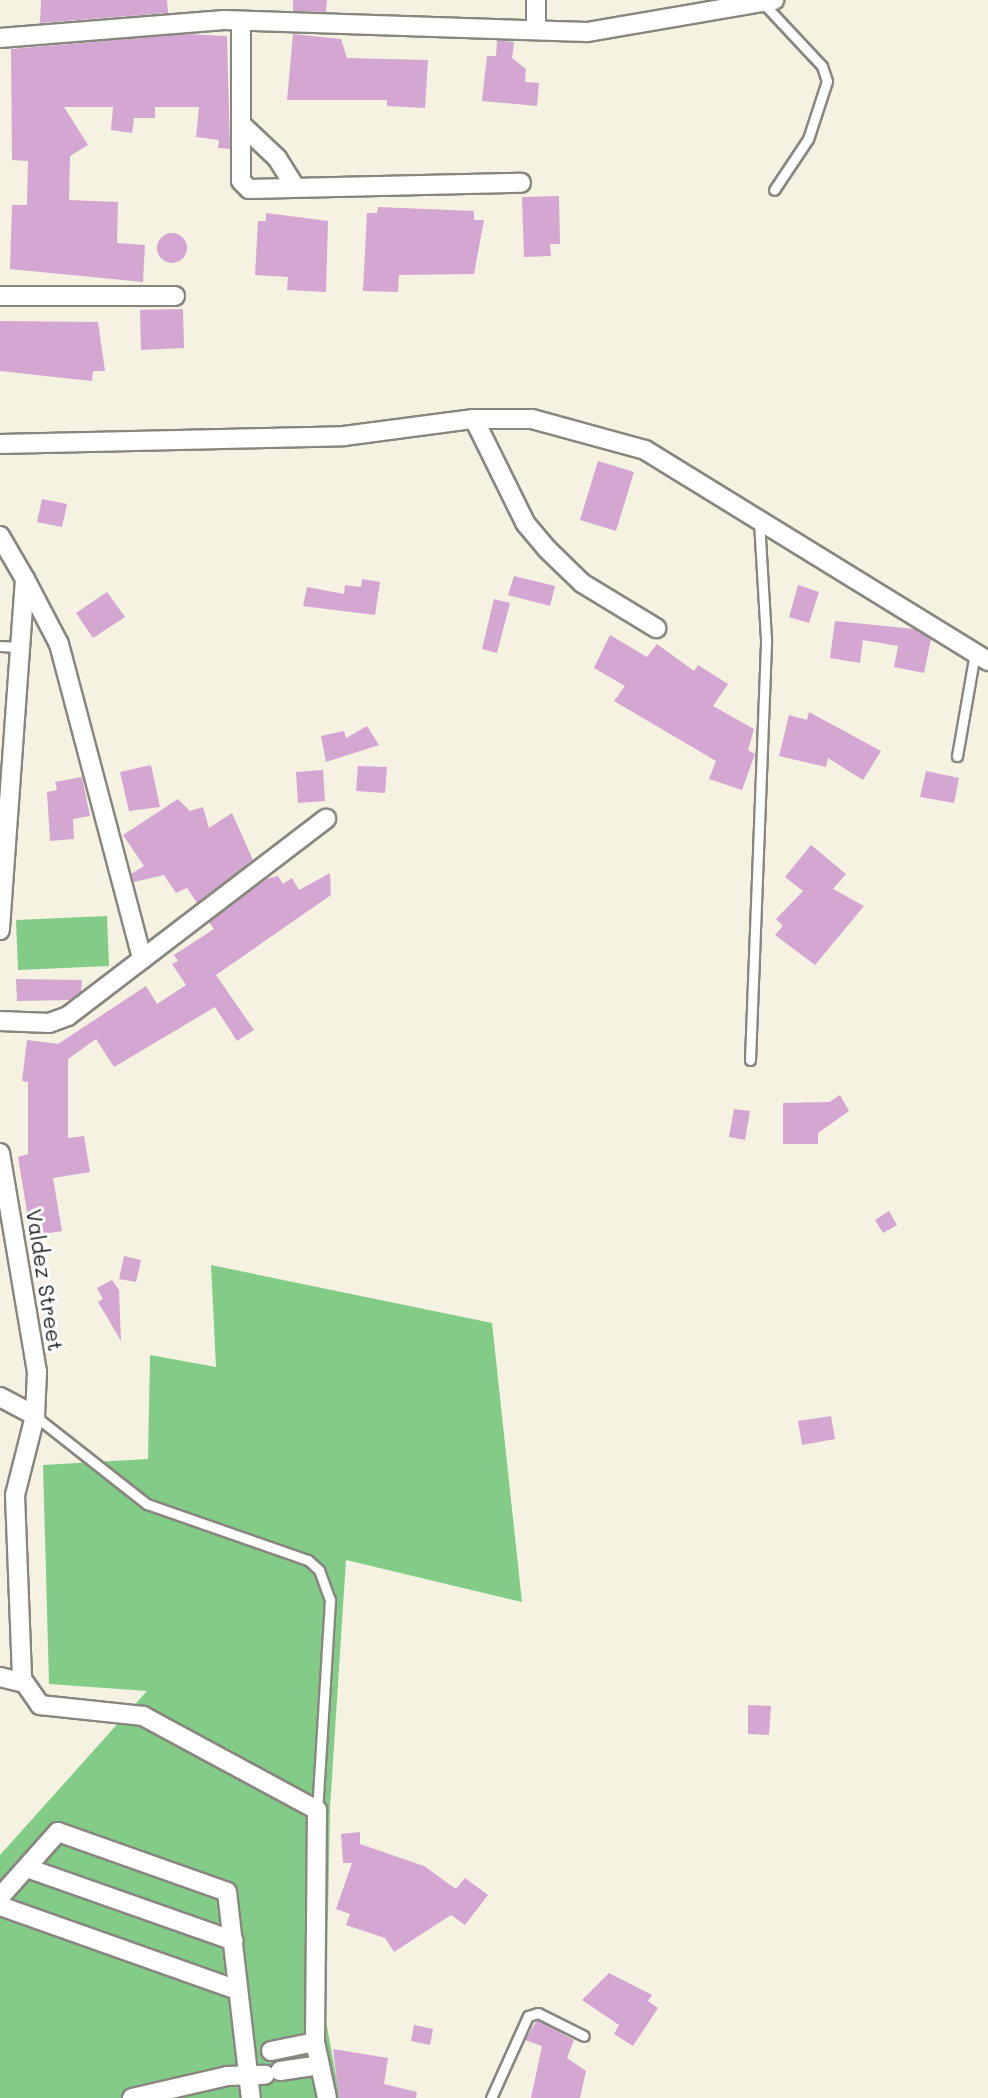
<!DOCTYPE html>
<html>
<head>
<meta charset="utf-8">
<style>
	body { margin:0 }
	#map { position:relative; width:988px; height:2098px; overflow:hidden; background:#f5f2e2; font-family:Mali,sans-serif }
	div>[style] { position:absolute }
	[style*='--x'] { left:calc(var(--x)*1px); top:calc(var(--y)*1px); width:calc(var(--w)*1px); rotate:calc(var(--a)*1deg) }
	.green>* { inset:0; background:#82cc88 }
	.building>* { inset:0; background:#d4a6d2 }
	.round { border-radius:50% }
	.roads { filter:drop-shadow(2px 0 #88877f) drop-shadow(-2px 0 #88877f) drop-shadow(0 2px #88877f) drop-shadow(0 -2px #88877f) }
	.service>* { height:9px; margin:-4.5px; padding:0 4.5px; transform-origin:4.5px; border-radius:4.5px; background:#fff }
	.minor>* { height:18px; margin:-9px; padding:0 9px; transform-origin:9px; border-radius:9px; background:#fff }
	span { translate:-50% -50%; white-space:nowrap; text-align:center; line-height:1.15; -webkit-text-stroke:6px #fff; paint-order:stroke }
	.street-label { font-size:21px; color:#1c1c1c }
</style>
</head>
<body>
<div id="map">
	<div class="green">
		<i style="clip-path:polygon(107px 916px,109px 966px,18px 970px,16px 920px)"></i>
		<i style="clip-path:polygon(211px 1265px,492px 1323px,522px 1602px,346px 1560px,330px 1808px,326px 2021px,340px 2098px,0 2098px,0 1855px,147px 1691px,49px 1684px,43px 1465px,148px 1459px,150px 1355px,216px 1367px)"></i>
	</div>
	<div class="building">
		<i style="clip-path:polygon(41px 0,167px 0,168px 13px,40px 23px)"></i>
		<i style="clip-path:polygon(293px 0,327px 0,326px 12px,293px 11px)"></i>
		<i style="clip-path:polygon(187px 34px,227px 36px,230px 149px,218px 148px,219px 140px,196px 137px,199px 107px,155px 107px,155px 118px,134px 118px,132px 133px,111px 130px,113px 107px,64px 107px,88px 145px,70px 156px,69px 200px,118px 202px,117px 243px,145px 245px,143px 282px,10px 269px,12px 205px,27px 205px,28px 161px,12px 160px,11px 49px)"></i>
		<i style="clip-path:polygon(293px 34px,341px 39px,347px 58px,428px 60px,425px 108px,387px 106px,387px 100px,287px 100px)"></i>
		<i style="clip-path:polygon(497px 40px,514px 42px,512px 58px,526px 69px,525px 82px,539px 83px,537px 106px,482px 101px,487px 56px,496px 56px)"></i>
		<i style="clip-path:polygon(559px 196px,560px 244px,550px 244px,551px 256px,524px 257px,522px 197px)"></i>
		<i style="clip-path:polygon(378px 207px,474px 211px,474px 220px,484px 220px,474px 274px,399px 275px,398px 292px,363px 291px,367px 213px,377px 213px)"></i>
		<i style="clip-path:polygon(266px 213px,328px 221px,326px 292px,287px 290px,288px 277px,255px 275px,258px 221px,266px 221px)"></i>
		<i class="round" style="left:157px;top:233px;width:30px;height:30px"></i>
		<i style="clip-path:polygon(183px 309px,184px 348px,141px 350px,140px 310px)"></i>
		<i style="clip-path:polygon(0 321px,98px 322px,105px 371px,93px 371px,92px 381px,0 371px)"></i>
		<i style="clip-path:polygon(598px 461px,634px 472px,616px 531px,580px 520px)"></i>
		<i style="clip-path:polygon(42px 499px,67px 504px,62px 527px,37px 522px)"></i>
		<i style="clip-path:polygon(514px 576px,555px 586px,550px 606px,508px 595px)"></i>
		<i style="clip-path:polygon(362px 579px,380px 582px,375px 615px,303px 606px,307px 587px,344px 594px,345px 585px,361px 587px)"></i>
		<i style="clip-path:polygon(798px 585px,819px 592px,809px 623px,789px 617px)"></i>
		<i style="clip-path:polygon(107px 592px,125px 617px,93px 638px,76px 613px)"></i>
		<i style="clip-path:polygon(494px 599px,510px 603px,497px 653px,482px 649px)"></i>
		<i style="clip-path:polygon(835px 621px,914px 629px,931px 639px,924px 673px,894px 667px,898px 646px,863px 640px,860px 663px,830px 658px)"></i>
		<i style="clip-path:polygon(610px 635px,647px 657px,657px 644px,694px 671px,698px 665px,728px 684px,713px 706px,754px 729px,748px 750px,755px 754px,742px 790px,709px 779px,716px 761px,614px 701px,625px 686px,594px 668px)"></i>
		<i style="clip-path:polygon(809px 712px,881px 751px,863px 780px,828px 758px,826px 767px,779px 756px,789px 715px,807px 720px)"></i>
		<i style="clip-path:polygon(367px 726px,379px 745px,326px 762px,321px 736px,344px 731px,346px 738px)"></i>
		<i style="clip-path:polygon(151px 765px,160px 807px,129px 811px,120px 772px)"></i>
		<i style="clip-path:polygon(358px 766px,387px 767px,385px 793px,356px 791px)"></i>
		<i style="clip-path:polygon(323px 770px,325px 801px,298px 803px,296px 772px)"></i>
		<i style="clip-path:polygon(926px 771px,959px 778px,954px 803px,920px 797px)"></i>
		<i style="clip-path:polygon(82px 777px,90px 816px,73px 819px,74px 839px,50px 841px,47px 792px,57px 790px,55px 782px)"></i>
		<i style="clip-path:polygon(178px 799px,190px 811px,203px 807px,209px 828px,232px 813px,253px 860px,197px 903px,187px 888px,176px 893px,164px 875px,134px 882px,131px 874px,144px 866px,123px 835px)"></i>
		<i style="clip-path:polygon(811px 845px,846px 874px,833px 889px,864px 906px,815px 965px,775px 935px,783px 926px,776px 919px,803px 891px,785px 877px)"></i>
		<i style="clip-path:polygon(330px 873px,331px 895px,216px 975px,254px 1030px,237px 1041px,215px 1007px,114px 1067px,96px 1039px,68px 1059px,68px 1138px,84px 1136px,90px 1172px,53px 1178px,62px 1231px,31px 1236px,18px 1157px,28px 1154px,28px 1082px,22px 1081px,27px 1040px,58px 1044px,146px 986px,157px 1004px,186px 985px,172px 964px,178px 961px,174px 955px,214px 929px,209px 922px,266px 879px,278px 876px,283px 884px,292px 878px,299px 890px)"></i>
		<i style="clip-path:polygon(16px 979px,82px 980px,81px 992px,70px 1000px,17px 1001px)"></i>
		<i style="clip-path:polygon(840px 1095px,849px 1111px,818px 1133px,818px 1144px,783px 1144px,783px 1103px,829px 1102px)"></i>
		<i style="clip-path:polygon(734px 1109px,750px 1111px,745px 1140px,729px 1137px)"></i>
		<i style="clip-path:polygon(889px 1211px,897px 1225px,883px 1233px,875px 1220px)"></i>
		<i style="clip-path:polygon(124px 1256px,141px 1260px,136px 1282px,119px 1279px)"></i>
		<i style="clip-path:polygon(112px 1280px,119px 1290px,121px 1341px,98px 1302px,103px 1299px,97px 1288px)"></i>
		<i style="clip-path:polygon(831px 1416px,835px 1439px,802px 1445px,798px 1421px)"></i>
		<i style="clip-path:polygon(748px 1705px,771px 1706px,769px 1735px,748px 1734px)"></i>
		<i style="clip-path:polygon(360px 1832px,360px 1844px,424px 1866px,456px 1889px,465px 1878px,488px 1895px,465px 1925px,451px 1915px,394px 1952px,385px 1938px,346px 1925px,350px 1914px,336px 1909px,352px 1863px,343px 1863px,341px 1834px)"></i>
		<i style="clip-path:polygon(609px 1973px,652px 1995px,648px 2001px,658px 2008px,633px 2046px,614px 2034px,619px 2025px,582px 2000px)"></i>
		<i style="clip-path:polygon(537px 2020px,574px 2040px,567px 2058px,586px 2071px,580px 2098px,531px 2098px,542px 2046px,525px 2040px)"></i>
		<i style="clip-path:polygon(414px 2025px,433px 2029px,430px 2045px,411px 2041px)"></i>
		<i style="clip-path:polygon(333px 2049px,388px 2058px,384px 2084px,417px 2092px,416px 2098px,339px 2098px)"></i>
	</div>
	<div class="roads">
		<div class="service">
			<i style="--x:763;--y:3;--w:86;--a:46.9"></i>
			<i style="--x:822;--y:66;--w:16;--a:72"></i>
			<i style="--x:827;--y:81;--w:61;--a:108.1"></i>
			<i style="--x:808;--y:139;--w:61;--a:123.7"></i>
			<i style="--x:0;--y:646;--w:22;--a:3"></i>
			<i style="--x:957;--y:756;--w:105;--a:-80.1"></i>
			<i style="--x:750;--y:1060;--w:421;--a:-87.8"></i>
			<i style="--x:766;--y:639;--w:118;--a:-93.4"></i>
			<i style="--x:35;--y:1416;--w:142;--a:38.2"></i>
			<i style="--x:147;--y:1504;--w:170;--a:19.2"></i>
			<i style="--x:308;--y:1560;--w:15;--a:42"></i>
			<i style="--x:319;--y:1570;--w:32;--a:70"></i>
			<i style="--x:330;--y:1600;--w:210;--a:93.5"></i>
			<i style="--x:491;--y:2098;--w:90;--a:-65.7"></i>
			<i style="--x:528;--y:2016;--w:10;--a:-17"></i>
			<i style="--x:538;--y:2013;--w:51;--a:26.6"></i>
		</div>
		<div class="minor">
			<i style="--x:536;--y:0;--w:28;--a:90"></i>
			<i style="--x:241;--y:21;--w:160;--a:90"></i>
			<i style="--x:241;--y:181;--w:11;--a:45"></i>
			<i style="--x:249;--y:189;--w:272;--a:-1.3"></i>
			<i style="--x:0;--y:38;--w:225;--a:-4.6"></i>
			<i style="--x:224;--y:20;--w:363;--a:1.9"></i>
			<i style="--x:587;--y:32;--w:190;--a:-9.7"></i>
			<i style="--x:243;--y:126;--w:47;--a:43.3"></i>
			<i style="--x:277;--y:158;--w:34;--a:58"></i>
			<i style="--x:0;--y:296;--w:175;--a:0"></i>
			<i style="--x:474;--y:419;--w:117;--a:63.7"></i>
			<i style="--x:526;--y:524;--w:33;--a:50"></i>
			<i style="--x:547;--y:549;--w:49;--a:44.2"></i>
			<i style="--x:582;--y:583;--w:87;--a:31.3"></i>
			<i style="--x:0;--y:444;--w:344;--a:-1.3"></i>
			<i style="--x:344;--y:436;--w:131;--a:-7.5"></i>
			<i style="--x:474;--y:419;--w:58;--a:0"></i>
			<i style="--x:532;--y:419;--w:117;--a:15.3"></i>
			<i style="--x:645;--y:450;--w:403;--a:31.6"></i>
			<i style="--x:0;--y:536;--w:50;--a:59.8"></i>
			<i style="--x:25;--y:579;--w:352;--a:94.1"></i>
			<i style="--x:25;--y:579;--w:73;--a:62.4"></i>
			<i style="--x:59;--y:644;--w:326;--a:75.2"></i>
			<i style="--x:0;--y:1021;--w:49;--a:2.3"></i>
			<i style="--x:49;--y:1023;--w:20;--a:-20"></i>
			<i style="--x:68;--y:1016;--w:325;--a:-37.4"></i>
			<i style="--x:0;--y:1153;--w:222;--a:80.4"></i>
			<i style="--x:37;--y:1372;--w:44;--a:92.6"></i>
			<i style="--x:35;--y:1416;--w:81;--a:104.2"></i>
			<i style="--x:15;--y:1495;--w:184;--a:87.8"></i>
			<i style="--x:22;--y:1679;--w:32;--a:55"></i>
			<i style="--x:40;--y:1705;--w:104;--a:6.1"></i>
			<i style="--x:143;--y:1716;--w:198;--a:28.4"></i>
			<i style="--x:317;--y:1810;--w:232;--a:90.5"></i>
			<i style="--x:315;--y:2042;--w:57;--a:77.9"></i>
			<i style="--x:0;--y:1397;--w:40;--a:28"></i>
			<i style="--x:0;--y:1677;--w:25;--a:14"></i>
			<i style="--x:27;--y:1868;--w:219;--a:19.4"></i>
			<i style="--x:0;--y:1897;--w:87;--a:-48.3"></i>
			<i style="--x:58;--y:1832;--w:179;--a:19.5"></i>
			<i style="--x:227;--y:1892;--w:207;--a:83.4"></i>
			<i style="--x:0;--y:1906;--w:251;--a:19.5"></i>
			<i style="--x:271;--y:2051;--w:45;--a:-11.6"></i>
			<i style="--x:280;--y:2071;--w:40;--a:-8.5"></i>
			<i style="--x:132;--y:2098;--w:98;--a:-13"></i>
			<i style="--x:227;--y:2076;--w:38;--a:-2"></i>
		</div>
	</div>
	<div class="street-label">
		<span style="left:45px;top:1280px;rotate:81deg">Valdez Street</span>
	</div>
</div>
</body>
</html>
